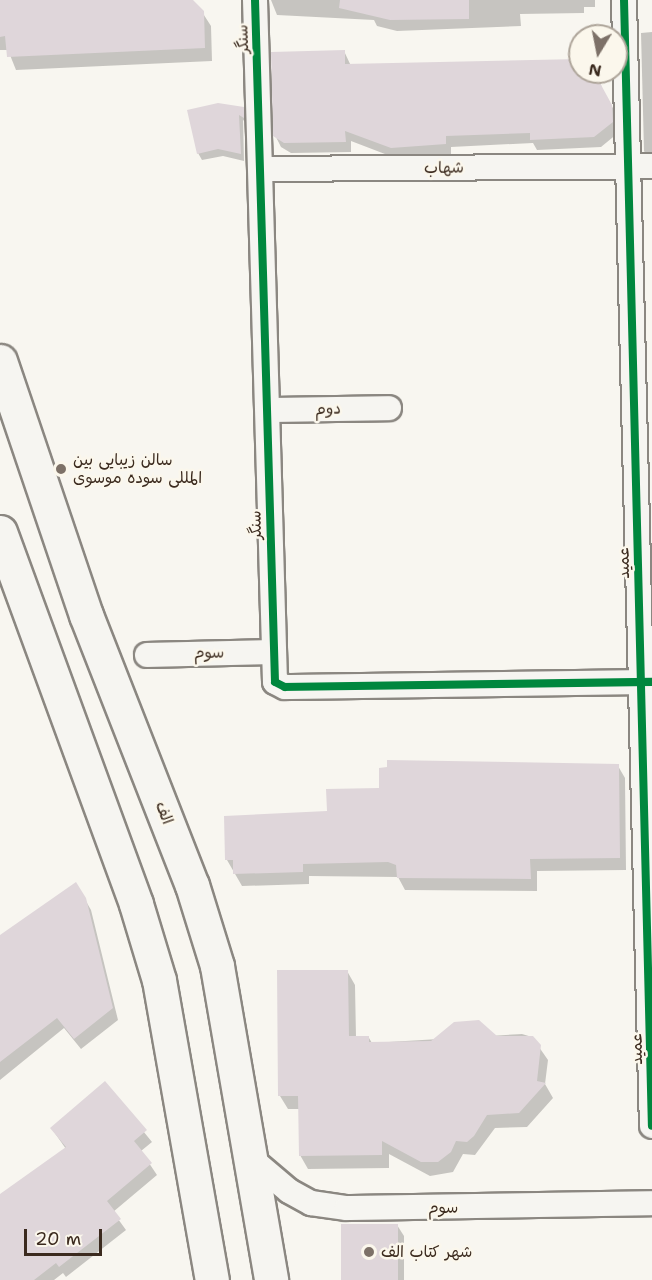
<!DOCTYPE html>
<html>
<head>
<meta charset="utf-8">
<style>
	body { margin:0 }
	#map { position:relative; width:652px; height:1280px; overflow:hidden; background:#f8f6f0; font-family:"Shantell Sans","Playpen Sans Arabic",sans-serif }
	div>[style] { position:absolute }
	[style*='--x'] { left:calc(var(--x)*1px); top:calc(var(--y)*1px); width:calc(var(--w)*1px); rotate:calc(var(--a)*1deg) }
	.shadow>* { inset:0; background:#0003 }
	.building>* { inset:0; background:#dfd6da }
	.roads { filter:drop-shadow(2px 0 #8b8781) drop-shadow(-2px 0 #8b8781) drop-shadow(0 2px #8b8781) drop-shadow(0 -2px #8b8781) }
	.minor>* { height:24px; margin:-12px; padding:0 12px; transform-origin:12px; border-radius:12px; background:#f6f5f1 }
	.secondary>* { height:33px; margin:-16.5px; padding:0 16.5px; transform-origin:16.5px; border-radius:16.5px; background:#f6f5f1 }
	.cycleway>* { height:8px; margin:-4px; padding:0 4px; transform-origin:4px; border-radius:4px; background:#00873e }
	.dots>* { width:16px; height:16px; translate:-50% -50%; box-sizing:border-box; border:3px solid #fbf7ec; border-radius:50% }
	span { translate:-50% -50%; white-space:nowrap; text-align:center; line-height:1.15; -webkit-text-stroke:5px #fbf7ec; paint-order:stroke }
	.street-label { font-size:16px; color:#3b2a1e }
	.poi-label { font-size:16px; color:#3b2a1e }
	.left { translate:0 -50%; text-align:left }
	.north { position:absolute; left:568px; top:24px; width:60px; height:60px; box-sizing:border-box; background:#fbf7ec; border:2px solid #aea59a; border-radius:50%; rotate:190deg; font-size:16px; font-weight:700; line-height:24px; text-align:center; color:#3b2a1e }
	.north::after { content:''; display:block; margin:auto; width:21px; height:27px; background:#7d7168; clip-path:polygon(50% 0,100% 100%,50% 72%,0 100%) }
	.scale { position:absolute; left:24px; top:1229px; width:78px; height:27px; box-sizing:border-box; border:3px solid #3b2a1e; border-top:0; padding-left:8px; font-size:18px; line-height:21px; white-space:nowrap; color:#3b2a1e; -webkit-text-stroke:4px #fbf7ec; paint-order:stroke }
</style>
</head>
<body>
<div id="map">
	<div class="shadow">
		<i style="clip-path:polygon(0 0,154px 0,202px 12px,211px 26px,212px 61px,16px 70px,8px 50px,0 50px)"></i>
		<i style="clip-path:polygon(271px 0,595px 0,595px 7px,584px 7px,584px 13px,520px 14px,521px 26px,397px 31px,377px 26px,374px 20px,277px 15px)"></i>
		<i style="clip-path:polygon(652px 32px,652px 165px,644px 151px,641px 33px)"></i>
		<i style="clip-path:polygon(344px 51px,351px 66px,580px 60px,580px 72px,598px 72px,602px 89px,618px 117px,618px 133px,601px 147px,537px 150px,533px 143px,451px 147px,451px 155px,398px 159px,351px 141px,351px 152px,291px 153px,281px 147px,275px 135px)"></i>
		<i style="clip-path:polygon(243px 109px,247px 123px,243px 120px,244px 161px,223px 156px,202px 160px,198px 153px)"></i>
		<i style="clip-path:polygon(618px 766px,625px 778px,626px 870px,537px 871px,537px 891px,405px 890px,398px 877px,309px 876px,309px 884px,242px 886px,227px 860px,381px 790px)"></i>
		<i style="clip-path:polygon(76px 884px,91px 910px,118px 1020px,81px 1049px,64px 1028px,0 1080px,0 937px)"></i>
		<i style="clip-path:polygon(347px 971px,355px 985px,356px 1037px,369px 1038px,372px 1043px,522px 1034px,532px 1037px,548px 1060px,545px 1084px,553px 1098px,527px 1127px,495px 1128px,475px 1155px,463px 1154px,453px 1172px,430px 1176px,389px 1154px,389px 1168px,308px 1169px,300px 1155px,300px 1109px,288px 1109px,280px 1096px)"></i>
		<i style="clip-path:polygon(105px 1084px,152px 1142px,141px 1151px,157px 1175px,113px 1212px,126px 1230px,66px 1277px,63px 1273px,54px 1280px,0 1280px,0 1203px,66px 1149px,52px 1129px)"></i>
		<i style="clip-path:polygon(397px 1225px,404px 1236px,404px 1280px,343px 1280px)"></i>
	</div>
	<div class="building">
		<i style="clip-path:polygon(0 0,193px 0,204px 11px,205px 48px,7px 57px,5px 36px,0 37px)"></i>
		<i style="clip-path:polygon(340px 0,469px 0,469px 19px,390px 20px,339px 8px)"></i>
		<i style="clip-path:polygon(345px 50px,345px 64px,580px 59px,580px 72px,594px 72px,612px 105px,613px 122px,594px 137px,530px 140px,530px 133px,446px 136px,446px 144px,391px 148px,345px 131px,346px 142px,284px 143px,273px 136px,271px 52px)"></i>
		<i style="clip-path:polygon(218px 103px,244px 107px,244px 118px,239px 115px,241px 154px,218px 149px,197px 154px,187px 110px)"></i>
		<i style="clip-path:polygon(387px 760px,619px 764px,620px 858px,530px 859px,531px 879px,397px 878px,396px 865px,388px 862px,303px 864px,303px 872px,233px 874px,233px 860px,225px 860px,224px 816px,327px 811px,326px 789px,379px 788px,379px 768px,387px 767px)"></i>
		<i style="clip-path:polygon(76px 882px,86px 898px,113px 1008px,74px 1039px,57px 1018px,0 1062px,0 935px)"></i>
		<i style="clip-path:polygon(277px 970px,348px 970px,349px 1036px,369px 1036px,369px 1042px,431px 1041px,454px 1022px,479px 1020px,497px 1036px,533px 1036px,541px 1045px,537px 1081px,546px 1083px,519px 1113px,487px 1115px,474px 1136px,467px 1142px,456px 1141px,451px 1152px,438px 1162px,421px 1162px,382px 1141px,382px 1155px,299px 1156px,298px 1096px,278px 1096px)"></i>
		<i style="clip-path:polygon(105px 1081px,147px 1130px,134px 1141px,152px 1163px,107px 1201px,121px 1219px,59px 1267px,56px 1263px,34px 1280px,0 1280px,0 1194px,66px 1147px,50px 1128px)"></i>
		<i style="clip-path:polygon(341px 1224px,398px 1224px,398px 1280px,341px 1280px)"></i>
	</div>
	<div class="roads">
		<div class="minor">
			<i style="--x:255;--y:0;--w:682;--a:88.32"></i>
			<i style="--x:275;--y:682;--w:11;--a:27"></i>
			<i style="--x:285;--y:687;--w:367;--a:-0.8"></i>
			<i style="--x:624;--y:0;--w:1126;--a:88.58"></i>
			<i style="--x:261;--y:169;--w:391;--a:-0.4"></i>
			<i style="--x:268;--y:410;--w:121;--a:-0.9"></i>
			<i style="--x:147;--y:655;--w:125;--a:-1.4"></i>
			<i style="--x:250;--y:1158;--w:51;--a:40.2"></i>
			<i style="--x:289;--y:1191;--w:25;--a:29"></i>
			<i style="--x:311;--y:1203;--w:36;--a:8"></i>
			<i style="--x:347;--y:1208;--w:305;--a:-0.9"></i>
		</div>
		<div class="secondary">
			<i style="--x:0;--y:361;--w:268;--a:71.3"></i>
			<i style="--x:86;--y:615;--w:290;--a:68.6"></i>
			<i style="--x:192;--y:885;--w:85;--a:72.8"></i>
			<i style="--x:217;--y:966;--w:319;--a:80.2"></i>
			<i style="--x:0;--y:532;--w:396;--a:69.9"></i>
			<i style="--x:136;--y:904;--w:79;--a:73.2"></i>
			<i style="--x:159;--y:980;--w:305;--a:80"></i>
		</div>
	</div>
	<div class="cycleway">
		<i style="--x:255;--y:0;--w:682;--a:88.32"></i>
		<i style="--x:275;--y:682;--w:11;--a:27"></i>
		<i style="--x:285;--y:687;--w:367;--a:-0.8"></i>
		<i style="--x:624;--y:0;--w:1126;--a:88.58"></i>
	</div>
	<div class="dots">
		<i style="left:61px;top:469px;background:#7d7168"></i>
		<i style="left:369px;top:1252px;background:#7d7168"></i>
	</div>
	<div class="street-label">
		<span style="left:243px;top:39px;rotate:-92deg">سنگر</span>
		<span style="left:444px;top:168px;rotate:-1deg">شهاب</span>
		<span style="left:328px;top:409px;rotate:-1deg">دوم</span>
		<span style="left:256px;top:525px;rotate:-91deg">سنگر</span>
		<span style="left:624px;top:563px;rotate:-91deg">عمید</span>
		<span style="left:209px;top:653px;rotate:-1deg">سوم</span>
		<span style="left:164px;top:813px;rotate:69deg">الف</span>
		<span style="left:637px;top:1049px;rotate:-91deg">عمید</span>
		<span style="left:443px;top:1208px;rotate:-1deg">سوم</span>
	</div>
	<div class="poi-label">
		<span class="left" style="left:73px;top:469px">سالن زیبایی بین<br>المللی سوده موسوی</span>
		<span class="left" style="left:381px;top:1252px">شهر کتاب الف</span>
	</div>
	<div class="north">N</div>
	<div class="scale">20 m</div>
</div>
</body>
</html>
